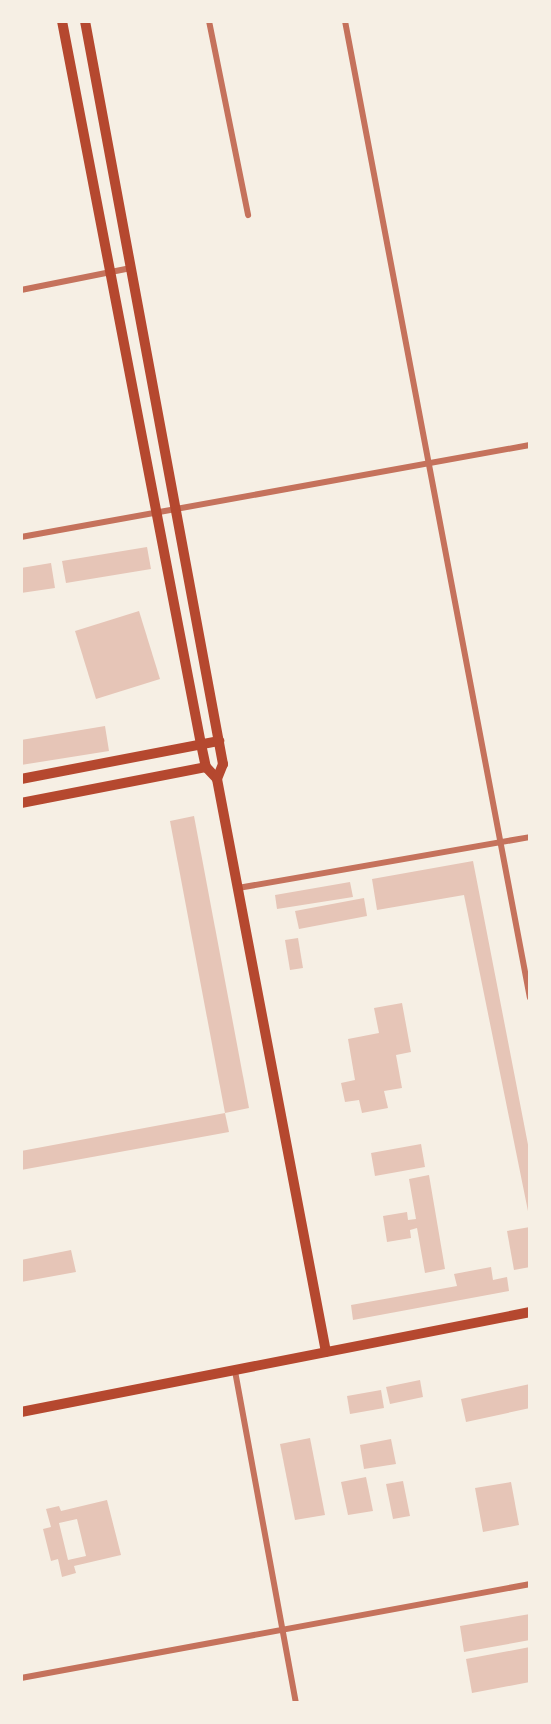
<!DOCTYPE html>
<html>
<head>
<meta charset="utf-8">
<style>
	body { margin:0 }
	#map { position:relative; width:551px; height:1724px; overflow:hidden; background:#f6efe4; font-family:Signika,sans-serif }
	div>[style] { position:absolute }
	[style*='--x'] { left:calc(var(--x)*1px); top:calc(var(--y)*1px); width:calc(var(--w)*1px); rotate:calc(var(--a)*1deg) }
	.building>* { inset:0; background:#e6c5b7 }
	.minor>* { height:6px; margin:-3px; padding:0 3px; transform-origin:3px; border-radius:3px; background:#c5725c }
	.primary>* { height:10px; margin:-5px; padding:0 5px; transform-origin:5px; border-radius:5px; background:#b5482f }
	.trunk>* { height:10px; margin:-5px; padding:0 5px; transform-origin:5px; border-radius:5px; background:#b5482f }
	span { translate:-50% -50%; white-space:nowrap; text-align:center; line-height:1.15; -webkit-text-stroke:7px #f6efe4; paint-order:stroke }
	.frame { position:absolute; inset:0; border:23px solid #f6efe4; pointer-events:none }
</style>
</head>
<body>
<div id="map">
	<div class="building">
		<i style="clip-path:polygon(147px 547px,151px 569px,66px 583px,62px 561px)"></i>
		<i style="clip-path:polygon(51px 563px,55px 588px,21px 593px,21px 568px)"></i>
		<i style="clip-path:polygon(139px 611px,160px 679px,96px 699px,75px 631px)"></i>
		<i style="clip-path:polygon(105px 726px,109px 751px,21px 765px,21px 740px)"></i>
		<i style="clip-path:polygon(194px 816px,249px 1108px,225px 1113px,170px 821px)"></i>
		<i style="clip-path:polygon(473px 861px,530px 1155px,530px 1221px,464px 895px,377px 910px,372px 879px)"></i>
		<i style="clip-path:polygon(350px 882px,353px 897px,277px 909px,275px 895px)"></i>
		<i style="clip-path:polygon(364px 898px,367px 916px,299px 929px,295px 911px)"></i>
		<i style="clip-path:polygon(298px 938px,303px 968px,290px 970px,285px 940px)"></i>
		<i style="clip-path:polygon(402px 1003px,411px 1052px,396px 1055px,402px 1088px,384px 1091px,388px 1108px,362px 1113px,359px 1100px,345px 1102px,341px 1083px,355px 1080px,348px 1039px,379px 1033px,374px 1008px)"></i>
		<i style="clip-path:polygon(225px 1113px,229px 1132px,21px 1170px,21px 1151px)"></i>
		<i style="clip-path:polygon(421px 1144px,425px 1167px,375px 1176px,371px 1153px)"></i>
		<i style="clip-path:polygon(429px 1175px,445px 1269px,425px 1273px,417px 1228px,410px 1230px,411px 1238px,387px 1242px,383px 1216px,407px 1212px,408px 1220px,416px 1219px,409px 1179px)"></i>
		<i style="clip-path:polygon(530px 1227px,530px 1267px,514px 1270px,507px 1231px)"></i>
		<i style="clip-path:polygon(71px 1250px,76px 1272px,21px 1282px,21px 1260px)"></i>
		<i style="clip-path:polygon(491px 1267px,493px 1280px,507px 1277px,509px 1291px,353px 1320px,351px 1305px,457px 1286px,454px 1274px)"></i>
		<i style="clip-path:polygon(420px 1380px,423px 1397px,390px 1404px,386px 1387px)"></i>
		<i style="clip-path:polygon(530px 1384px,530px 1408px,466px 1422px,461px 1399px)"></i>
		<i style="clip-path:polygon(381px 1390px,384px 1408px,350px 1414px,347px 1396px)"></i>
		<i style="clip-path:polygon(310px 1438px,325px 1515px,295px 1520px,280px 1444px)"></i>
		<i style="clip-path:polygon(391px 1439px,396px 1464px,364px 1469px,360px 1445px)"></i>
		<i style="clip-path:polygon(366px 1477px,373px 1511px,348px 1515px,341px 1482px)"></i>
		<i style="clip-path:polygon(403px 1481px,410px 1516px,393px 1519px,386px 1484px)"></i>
		<i style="clip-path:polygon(511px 1482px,519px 1525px,483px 1532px,475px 1488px)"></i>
		<i style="clip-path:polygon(evenodd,107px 1500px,121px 1555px,74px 1566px,76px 1573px,62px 1577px,58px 1559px,51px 1561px,43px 1529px,51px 1527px,46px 1509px,59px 1506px,61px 1511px,107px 1500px,77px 1519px,86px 1556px,68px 1560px,59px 1523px,77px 1519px)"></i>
		<i style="clip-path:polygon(530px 1614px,530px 1640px,464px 1652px,460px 1626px)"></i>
		<i style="clip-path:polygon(530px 1647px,530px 1682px,472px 1693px,466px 1659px)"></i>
	</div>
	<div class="minor">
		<i style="--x:209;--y:21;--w:198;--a:78.6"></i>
		<i style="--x:345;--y:21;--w:994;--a:79.28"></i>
		<i style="--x:21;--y:290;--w:112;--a:-11.3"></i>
		<i style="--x:21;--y:537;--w:517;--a:-10.25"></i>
		<i style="--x:238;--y:888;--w:296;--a:-9.9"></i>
		<i style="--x:235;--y:1371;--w:338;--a:79.6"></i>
		<i style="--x:21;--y:1678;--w:518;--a:-10.46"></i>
	</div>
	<div class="primary">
		<i style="--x:62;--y:21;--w:736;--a:79.12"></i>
		<i style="--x:201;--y:744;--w:24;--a:78"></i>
		<i style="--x:206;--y:767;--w:16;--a:47"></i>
		<i style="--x:217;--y:779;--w:583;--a:79.23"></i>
		<i style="--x:85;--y:21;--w:756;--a:79.48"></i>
		<i style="--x:223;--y:764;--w:16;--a:112"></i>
		<i style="--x:21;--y:779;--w:202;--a:-10.9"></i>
		<i style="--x:21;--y:803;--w:188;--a:-11"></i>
	</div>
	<div class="trunk">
		<i style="--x:21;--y:1412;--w:519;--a:-11.11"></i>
	</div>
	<div class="frame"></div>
</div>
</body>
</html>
